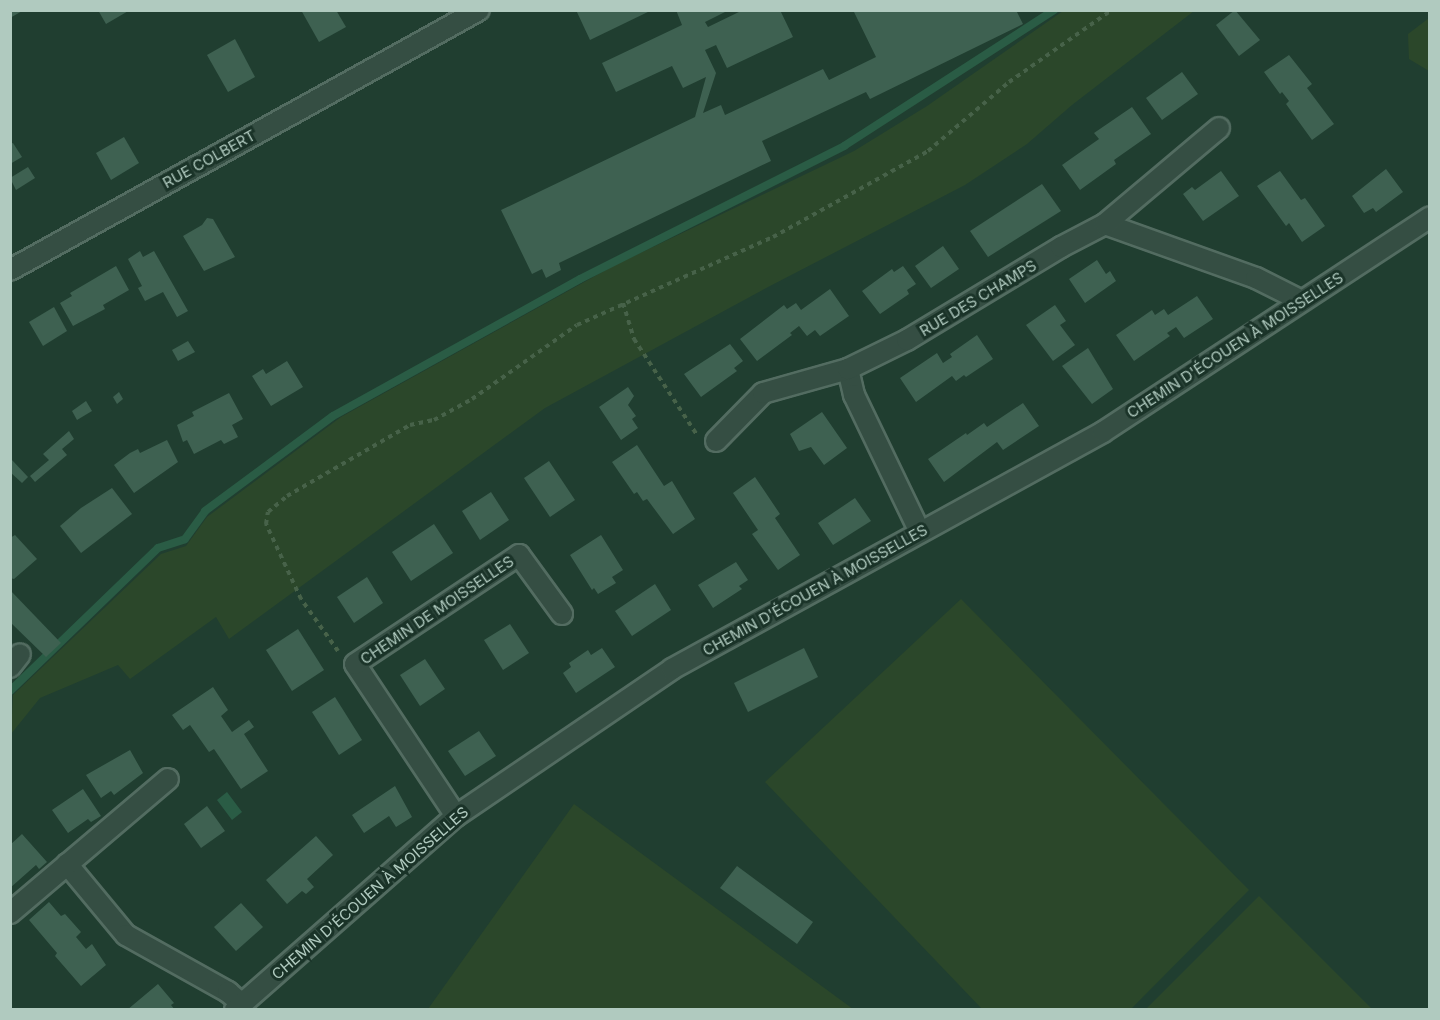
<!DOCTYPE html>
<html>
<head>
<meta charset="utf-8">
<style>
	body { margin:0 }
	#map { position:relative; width:1440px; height:1020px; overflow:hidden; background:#203e30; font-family:Inter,sans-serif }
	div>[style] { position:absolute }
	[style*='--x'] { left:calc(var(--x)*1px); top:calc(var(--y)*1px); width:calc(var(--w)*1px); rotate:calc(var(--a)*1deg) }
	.green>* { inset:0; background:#2b472a }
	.water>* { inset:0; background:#2a5c45 }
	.stream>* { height:8px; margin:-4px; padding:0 4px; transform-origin:4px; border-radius:4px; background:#2a5c45 }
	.building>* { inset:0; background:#3e6151 }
	.path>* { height:4px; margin-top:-2px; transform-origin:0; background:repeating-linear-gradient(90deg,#476249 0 4.5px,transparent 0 9px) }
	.roads { filter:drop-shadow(2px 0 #536c61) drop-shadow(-2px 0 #536c61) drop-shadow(0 2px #536c61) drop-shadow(0 -2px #536c61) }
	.street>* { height:20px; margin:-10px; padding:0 10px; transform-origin:10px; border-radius:10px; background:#354e43 }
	span { translate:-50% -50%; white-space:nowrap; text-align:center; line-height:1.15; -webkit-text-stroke:6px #1a3328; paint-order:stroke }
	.street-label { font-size:15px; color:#b0cabf }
	.frame { position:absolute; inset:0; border:12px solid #b0cabf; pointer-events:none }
</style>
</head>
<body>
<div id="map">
	<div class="green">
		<i style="clip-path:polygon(1063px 11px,1194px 11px,1072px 105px,1027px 144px,965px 185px,770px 286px,545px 408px,229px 639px,216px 617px,130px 679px,118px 665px,40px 698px,11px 734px,13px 695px,161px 554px,186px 546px,207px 517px,341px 417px,615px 265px,854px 151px,927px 106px)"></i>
		<i style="clip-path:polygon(1429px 18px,1429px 71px,1409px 59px,1408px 34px)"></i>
		<i style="clip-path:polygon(961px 599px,1249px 890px,1131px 1009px,982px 1009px,765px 782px)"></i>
		<i style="clip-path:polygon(574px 804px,853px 1009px,428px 1009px)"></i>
		<i style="clip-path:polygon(1259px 896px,1372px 1009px,1146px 1009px)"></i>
	</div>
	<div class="water">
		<i style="clip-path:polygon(227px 792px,242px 812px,232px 820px,217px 800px)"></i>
	</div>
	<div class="stream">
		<i style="--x:10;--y:691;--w:206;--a:-44"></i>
		<i style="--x:158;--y:548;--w:28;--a:-18"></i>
		<i style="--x:185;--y:539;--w:34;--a:-54"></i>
		<i style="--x:205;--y:511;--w:159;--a:-36.6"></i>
		<i style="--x:333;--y:416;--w:282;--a:-29"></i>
		<i style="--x:580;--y:279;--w:296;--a:-26.7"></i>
		<i style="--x:844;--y:146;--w:250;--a:-32.9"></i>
	</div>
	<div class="building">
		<i style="clip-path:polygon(10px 10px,24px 10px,10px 18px)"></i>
		<i style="clip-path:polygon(98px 10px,130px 10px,106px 24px)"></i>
		<i style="clip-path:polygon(301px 10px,336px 10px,346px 27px,319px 42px)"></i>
		<i style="clip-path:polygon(576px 10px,652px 10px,590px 40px)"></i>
		<i style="clip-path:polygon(676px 10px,729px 10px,705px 22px,708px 27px,743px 10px,780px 10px,793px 37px,727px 68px,716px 45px,705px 50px,716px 73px,703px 113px,721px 105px,725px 115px,823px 69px,829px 80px,876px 57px,854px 12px,858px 10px,1016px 10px,1023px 24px,870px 99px,866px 92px,762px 141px,771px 161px,559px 263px,561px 270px,546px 278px,542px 269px,532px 274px,501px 210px,695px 117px,706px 77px,683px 88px,672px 66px,616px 92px,602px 63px,682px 25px)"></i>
		<i style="clip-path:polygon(1235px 10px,1260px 40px,1239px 56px,1216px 25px)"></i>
		<i style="clip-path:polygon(235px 39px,255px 77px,228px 92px,207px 55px)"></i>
		<i style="clip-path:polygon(1289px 55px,1312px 84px,1307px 88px,1334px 124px,1312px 140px,1286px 104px,1289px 101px,1282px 92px,1280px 94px,1264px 72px)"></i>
		<i style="clip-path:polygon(1182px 72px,1198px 94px,1162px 120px,1146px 98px)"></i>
		<i style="clip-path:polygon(1132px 107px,1151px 134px,1114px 160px,1116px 164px,1080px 190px,1062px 165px,1099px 139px,1094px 133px)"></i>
		<i style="clip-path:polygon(124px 137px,139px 163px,111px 180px,96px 153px)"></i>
		<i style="clip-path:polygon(13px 143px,22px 157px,10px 164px,10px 144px)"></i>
		<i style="clip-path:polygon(28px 167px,35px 178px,16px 190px,10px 178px)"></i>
		<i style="clip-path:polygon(1386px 169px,1403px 192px,1376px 212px,1373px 208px,1364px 213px,1352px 196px)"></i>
		<i style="clip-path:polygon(1221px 171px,1239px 196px,1203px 221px,1183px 194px,1192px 187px,1195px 190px)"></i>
		<i style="clip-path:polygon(1280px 171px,1301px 200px,1305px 198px,1325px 226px,1302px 242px,1289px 223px,1286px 226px,1257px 186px)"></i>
		<i style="clip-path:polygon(1042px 184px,1061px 211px,988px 257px,970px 231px)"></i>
		<i style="clip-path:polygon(207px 218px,213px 219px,235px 257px,204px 271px,183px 236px,202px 225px)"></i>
		<i style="clip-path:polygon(943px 246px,959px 269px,931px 288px,915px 266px)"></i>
		<i style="clip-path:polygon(140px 251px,143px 257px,154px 251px,188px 311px,177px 317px,163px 292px,145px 301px,138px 288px,142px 286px,128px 259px)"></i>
		<i style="clip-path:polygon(1097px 260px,1106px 274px,1110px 271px,1116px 281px,1085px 303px,1069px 279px)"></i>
		<i style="clip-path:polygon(116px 266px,129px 290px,103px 305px,105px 309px,73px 326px,60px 303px,72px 296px,70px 293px)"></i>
		<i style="clip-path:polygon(903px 266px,916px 284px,907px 290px,909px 294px,880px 314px,862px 291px,892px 269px,894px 272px)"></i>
		<i style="clip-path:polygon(830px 289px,849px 316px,820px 336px,815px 330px,807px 336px,799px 326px,790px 333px,792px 335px,757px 361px,740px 339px,784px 305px,787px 309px,796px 303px,801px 310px)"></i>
		<i style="clip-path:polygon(1197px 296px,1213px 319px,1184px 338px,1176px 327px,1167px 333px,1170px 336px,1134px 361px,1116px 335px,1152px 310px,1155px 315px,1164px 309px,1168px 315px)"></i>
		<i style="clip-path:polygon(1055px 305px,1066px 321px,1060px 325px,1075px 345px,1053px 361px,1026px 325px)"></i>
		<i style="clip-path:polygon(54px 307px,67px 331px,43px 346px,29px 322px)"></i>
		<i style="clip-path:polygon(977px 335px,993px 359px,966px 377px,964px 375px,956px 381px,952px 376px,916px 402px,900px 378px,937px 353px,943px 363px,952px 357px,950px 354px)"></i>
		<i style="clip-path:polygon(188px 341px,195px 352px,178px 361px,172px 350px)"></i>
		<i style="clip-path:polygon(730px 344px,743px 361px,734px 368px,737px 371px,701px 397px,684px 374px)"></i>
		<i style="clip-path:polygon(1088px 348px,1113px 389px,1092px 404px,1062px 366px)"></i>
		<i style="clip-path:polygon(287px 361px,303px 387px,271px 406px,252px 376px,263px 369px,266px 374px)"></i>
		<i style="clip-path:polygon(628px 387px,634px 396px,628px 405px,636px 416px,632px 419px,638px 428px,621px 440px,599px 407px)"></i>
		<i style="clip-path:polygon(119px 392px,123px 399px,117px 404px,113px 397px)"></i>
		<i style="clip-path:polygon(229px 393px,243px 419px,232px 425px,238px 437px,224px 444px,221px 440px,194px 454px,187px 440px,183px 442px,177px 425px,194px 416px,192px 412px)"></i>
		<i style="clip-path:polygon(86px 401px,92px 411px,77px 420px,72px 411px)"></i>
		<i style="clip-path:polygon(1023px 403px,1039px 426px,1003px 450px,997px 442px,944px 482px,928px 459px,966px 433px,967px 435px,984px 423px,987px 427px)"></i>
		<i style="clip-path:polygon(822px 412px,847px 448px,824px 465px,811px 447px,799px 451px,790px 434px)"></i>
		<i style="clip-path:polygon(69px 431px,74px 439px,62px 449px,67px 455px,35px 482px,30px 476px,49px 460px,43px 454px)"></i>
		<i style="clip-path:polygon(167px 440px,178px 462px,134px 493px,114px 465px,130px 453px,138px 449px,140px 453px)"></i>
		<i style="clip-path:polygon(637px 445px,664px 486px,672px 481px,695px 519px,673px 534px,647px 499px,643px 501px,637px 492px,634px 494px,612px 462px)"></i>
		<i style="clip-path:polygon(12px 460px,28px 477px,22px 483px,10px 472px)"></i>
		<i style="clip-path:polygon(549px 461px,575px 500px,550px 517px,524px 478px)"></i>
		<i style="clip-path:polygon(755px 477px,780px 514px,775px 518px,800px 555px,778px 570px,752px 534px,758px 530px,733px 493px)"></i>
		<i style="clip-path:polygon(112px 488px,132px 514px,81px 553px,60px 526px,81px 508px)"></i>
		<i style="clip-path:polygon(491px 492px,509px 520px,480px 540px,462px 511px)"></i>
		<i style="clip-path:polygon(855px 498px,871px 521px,833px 545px,818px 523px)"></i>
		<i style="clip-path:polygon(434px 524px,453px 553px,411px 581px,392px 552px)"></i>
		<i style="clip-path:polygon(15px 535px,37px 559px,14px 579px,10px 578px,10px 538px)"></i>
		<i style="clip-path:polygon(601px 535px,623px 570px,612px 577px,616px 583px,598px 594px,594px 588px,592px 590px,570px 555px)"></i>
		<i style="clip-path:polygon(736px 562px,748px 580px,739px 586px,742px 589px,713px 608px,698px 585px)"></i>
		<i style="clip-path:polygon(367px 577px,383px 603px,354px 623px,337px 597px)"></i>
		<i style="clip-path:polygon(655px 584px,671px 610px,632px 636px,615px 611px)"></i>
		<i style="clip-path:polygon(10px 590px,61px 643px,46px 657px,10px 622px)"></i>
		<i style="clip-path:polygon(510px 624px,529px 653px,503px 670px,484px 640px)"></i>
		<i style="clip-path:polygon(298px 629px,324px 670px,292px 691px,266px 650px)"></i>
		<i style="clip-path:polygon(602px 648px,615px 667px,576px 693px,563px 673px,571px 667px,569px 663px,588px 650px,591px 655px)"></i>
		<i style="clip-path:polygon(804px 648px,818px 677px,748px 712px,734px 683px)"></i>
		<i style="clip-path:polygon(425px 659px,445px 689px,420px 706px,400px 675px)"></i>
		<i style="clip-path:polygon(213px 687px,228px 710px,221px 716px,232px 732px,249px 720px,254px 727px,244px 734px,268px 771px,241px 789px,214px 749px,209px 752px,190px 725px,183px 730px,172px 715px)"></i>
		<i style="clip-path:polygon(335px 697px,362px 740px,339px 755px,312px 712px)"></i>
		<i style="clip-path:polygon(479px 731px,496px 756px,465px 776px,448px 751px)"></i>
		<i style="clip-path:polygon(130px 750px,143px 773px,114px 795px,111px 791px,101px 798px,86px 775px)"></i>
		<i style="clip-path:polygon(395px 786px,412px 817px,396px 827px,389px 816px,364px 833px,352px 815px)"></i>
		<i style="clip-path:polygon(83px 789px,101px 816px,91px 822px,88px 819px,68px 833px,52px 810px)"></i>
		<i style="clip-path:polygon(207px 806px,225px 831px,201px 848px,184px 824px)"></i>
		<i style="clip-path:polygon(22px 834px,47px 862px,39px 869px,36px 865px,10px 888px,10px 845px)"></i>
		<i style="clip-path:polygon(316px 836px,333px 855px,307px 879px,314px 887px,306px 894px,302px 891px,287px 904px,266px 880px)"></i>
		<i style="clip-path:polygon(737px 866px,813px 922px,797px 944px,720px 888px)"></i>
		<i style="clip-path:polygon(49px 902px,61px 916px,65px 914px,81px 932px,76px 937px,86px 949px,92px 944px,106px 965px,81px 986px,55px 956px,57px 953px,29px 920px)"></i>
		<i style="clip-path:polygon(241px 903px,263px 927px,236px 951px,214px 927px)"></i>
		<i style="clip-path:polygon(158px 984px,174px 1003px,171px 1005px,175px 1010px,127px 1010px)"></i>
	</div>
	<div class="path">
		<i style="--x:623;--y:303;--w:38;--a:73"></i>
		<i style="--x:634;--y:339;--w:115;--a:56.7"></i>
		<i style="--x:338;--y:651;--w:64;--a:-125.4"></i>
		<i style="--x:301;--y:599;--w:83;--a:-115"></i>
		<i style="--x:266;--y:524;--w:12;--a:-81"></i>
		<i style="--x:268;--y:512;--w:25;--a:-40"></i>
		<i style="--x:287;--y:496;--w:142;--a:-30"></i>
		<i style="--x:410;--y:425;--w:25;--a:-12"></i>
		<i style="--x:434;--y:420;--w:43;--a:-28.9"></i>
		<i style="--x:472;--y:399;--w:128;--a:-35.2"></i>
		<i style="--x:577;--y:325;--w:215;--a:-24.2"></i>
		<i style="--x:773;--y:237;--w:177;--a:-29"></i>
		<i style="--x:928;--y:151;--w:106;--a:-40.4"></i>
		<i style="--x:1009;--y:82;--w:126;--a:-35"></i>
	</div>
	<div class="roads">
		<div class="street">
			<i style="--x:1105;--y:224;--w:160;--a:19.7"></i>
			<i style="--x:1256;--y:278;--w:51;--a:26.6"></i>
			<i style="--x:10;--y:270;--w:536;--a:-29"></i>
			<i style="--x:848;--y:369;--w:27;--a:77"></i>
			<i style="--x:854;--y:395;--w:152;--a:64.3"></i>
			<i style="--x:716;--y:441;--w:67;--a:-45.6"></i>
			<i style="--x:763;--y:393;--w:88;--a:-15.8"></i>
			<i style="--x:848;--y:369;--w:66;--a:-26.2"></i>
			<i style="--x:907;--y:340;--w:180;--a:-31.1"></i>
			<i style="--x:1061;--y:247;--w:50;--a:-27.6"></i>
			<i style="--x:1105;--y:224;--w:149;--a:-40.1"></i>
			<i style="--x:10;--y:667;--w:16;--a:-52"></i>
			<i style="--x:456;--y:816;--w:182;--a:-123.6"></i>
			<i style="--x:355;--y:664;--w:197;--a:-33.6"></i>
			<i style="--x:519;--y:555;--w:73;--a:53.9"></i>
			<i style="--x:67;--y:864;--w:92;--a:50.3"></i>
			<i style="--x:126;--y:935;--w:117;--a:29.2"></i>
			<i style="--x:228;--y:992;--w:18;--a:41"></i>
			<i style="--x:10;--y:913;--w:207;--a:-40.3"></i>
			<i style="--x:235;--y:1010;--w:294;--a:-41.3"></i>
			<i style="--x:456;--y:816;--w:261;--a:-34.2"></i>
			<i style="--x:672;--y:669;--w:492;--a:-28.8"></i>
			<i style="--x:1103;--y:432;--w:391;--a:-33.3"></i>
		</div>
	</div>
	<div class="street-label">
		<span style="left:209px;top:159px;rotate:-29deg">RUE COLBERT</span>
		<span style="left:978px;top:298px;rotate:-31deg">RUE DES CHAMPS</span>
		<span style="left:1235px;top:345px;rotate:-33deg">CHEMIN D'ÉCOUEN À MOISSELLES</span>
		<span style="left:815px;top:590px;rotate:-29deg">CHEMIN D'ÉCOUEN À MOISSELLES</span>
		<span style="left:437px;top:610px;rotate:-34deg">CHEMIN DE MOISSELLES</span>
		<span style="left:370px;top:893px;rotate:-41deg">CHEMIN D'ÉCOUEN À MOISSELLES</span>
	</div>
	<div class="frame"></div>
</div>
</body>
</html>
